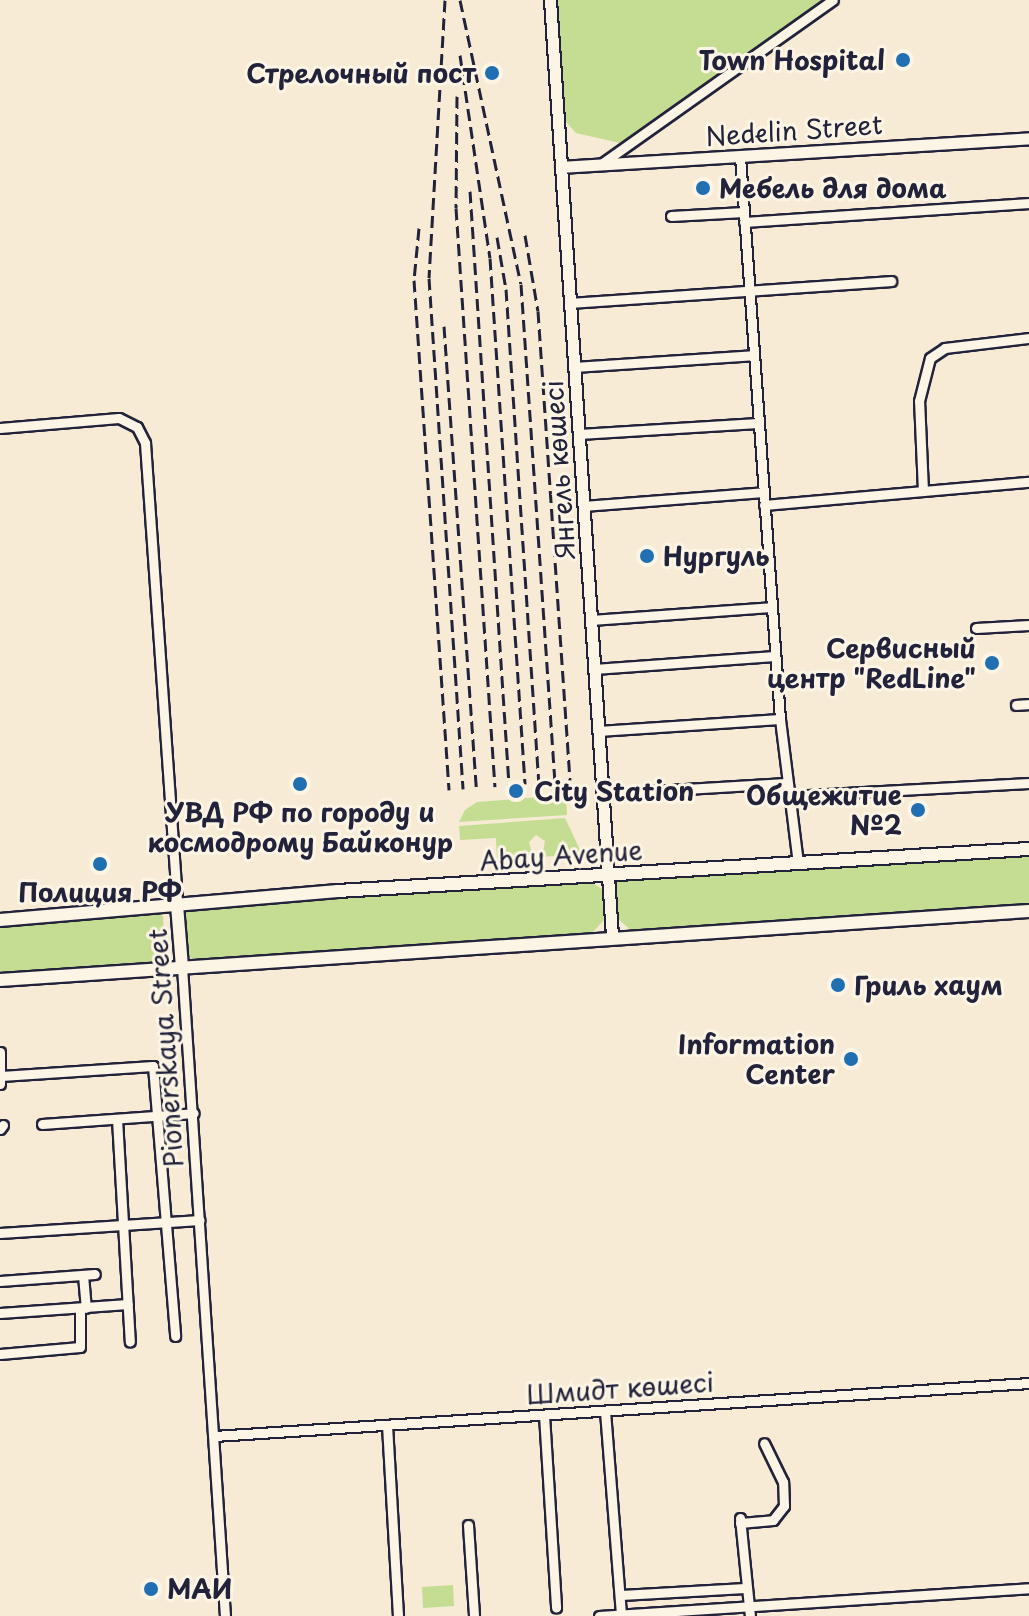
<!DOCTYPE html>
<html>
<head>
<meta charset="utf-8">
<style>
	body { margin:0 }
	#map { position:relative; width:1029px; height:1616px; overflow:hidden; background:#f7ebd5; font-family:"Playpen Sans",sans-serif }
	div>[style] { position:absolute }
	[style*='--x'] { left:calc(var(--x)*1px); top:calc(var(--y)*1px); width:calc(var(--w)*1px); rotate:calc(var(--a)*1deg) }
	.green>* { inset:0; background:#c5dd93 }
	.roads { filter:drop-shadow(2px 0 #22223b) drop-shadow(-2px 0 #22223b) drop-shadow(0 2px #22223b) drop-shadow(0 -2px #22223b) }
	.minor>* { height:9px; margin:-4.5px; padding:0 4.5px; transform-origin:4.5px; border-radius:4.5px; background:#fcf5e5 }
	.tertiary>* { height:11px; margin:-5.5px; padding:0 5.5px; transform-origin:5.5px; border-radius:5.5px; background:#fcf5e5 }
	.secondary>* { height:12px; margin:-6px; padding:0 6px; transform-origin:6px; border-radius:6px; background:#fcf5e5 }
	.rail>* { height:3px; margin-top:-1.5px; transform-origin:0; background:repeating-linear-gradient(90deg,#22223b 0 12px,transparent 0 18px) }
	.dots>* { width:22px; height:22px; translate:-50% -50%; box-sizing:border-box; border:4px solid #fcf5e5; border-radius:50% }
	span { translate:-50% -50%; white-space:nowrap; text-align:center; line-height:1.15; -webkit-text-stroke:6px #fcf5e5; paint-order:stroke }
	.poi-label { font-size:26px; color:#22223b; font-weight:700 }
	.right { translate:-100% -50%; text-align:right }
	.left { translate:0 -50%; text-align:left }
	.street-label { font-size:26px; color:#22223b }
</style>
</head>
<body>
<div id="map">
	<div class="green">
		<i style="clip-path:polygon(556px 0,822px 0,620px 143px,576px 133px,566px 122px)"></i>
		<i style="clip-path:polygon(566px 795px,567px 815px,459px 822px,465px 810px,477px 802px)"></i>
		<i style="clip-path:polygon(565px 818px,582px 854px,542px 857px,545px 841px,536px 835px,529px 842px,533px 858px,497px 860px,496px 838px,460px 840px,459px 826px)"></i>
		<i style="clip-path:polygon(1029px 853px,1029px 906px,633px 932px,617px 918px,616px 884px,621px 878px)"></i>
		<i style="clip-path:polygon(588px 880px,602px 889px,604px 920px,592px 933px,196px 962px,186px 954px,183px 914px,189px 907px)"></i>
		<i style="clip-path:polygon(157px 912px,163px 916px,165px 956px,158px 963px,0 975px,0 925px)"></i>
		<i style="clip-path:polygon(453px 1585px,454px 1606px,423px 1608px,422px 1587px)"></i>
	</div>
	<div class="roads">
		<div class="minor">
			<i style="--x:740;--y:156;--w:564;--a:85.94"></i>
			<i style="--x:780;--y:719;--w:145;--a:82.9"></i>
			<i style="--x:601;--y:164;--w:284;--a:-35.3"></i>
			<i style="--x:671;--y:216;--w:73;--a:-3.1"></i>
			<i style="--x:744;--y:222;--w:286;--a:-3.8"></i>
			<i style="--x:570;--y:303;--w:322;--a:-3.9"></i>
			<i style="--x:574;--y:367;--w:179;--a:-3.8"></i>
			<i style="--x:0;--y:428;--w:119;--a:-4.8"></i>
			<i style="--x:119;--y:418;--w:20;--a:27"></i>
			<i style="--x:137;--y:427;--w:18;--a:63"></i>
			<i style="--x:145;--y:443;--w:463;--a:86"></i>
			<i style="--x:579;--y:434;--w:179;--a:-3.5"></i>
			<i style="--x:923;--y:491;--w:90;--a:-92.5"></i>
			<i style="--x:919;--y:401;--w:44;--a:-75.7"></i>
			<i style="--x:930;--y:358;--w:18;--a:-34"></i>
			<i style="--x:945;--y:348;--w:85;--a:-6.8"></i>
			<i style="--x:764;--y:505;--w:266;--a:-5"></i>
			<i style="--x:583;--y:506;--w:181;--a:-4.4"></i>
			<i style="--x:591;--y:620;--w:180;--a:-4.1"></i>
			<i style="--x:976;--y:628;--w:53;--a:-3.2"></i>
			<i style="--x:594;--y:669;--w:181;--a:-4.1"></i>
			<i style="--x:1016;--y:705;--w:13;--a:-4"></i>
			<i style="--x:598;--y:731;--w:182;--a:-3.8"></i>
			<i style="--x:602;--y:794;--w:184;--a:-3.4"></i>
			<i style="--x:790;--y:796;--w:239;--a:-3.1"></i>
			<i style="--x:182;--y:967;--w:650;--a:86.21"></i>
			<i style="--x:0;--y:1052;--w:32;--a:90"></i>
			<i style="--x:1;--y:1076;--w:152;--a:-3.8"></i>
			<i style="--x:153;--y:1066;--w:271;--a:85.3"></i>
			<i style="--x:117;--y:1119;--w:223;--a:86.7"></i>
			<i style="--x:42;--y:1124;--w:152;--a:-4.1"></i>
			<i style="--x:0;--y:1129;--w:5;--a:-53"></i>
			<i style="--x:0;--y:1233;--w:200;--a:-3.7"></i>
			<i style="--x:83;--y:1275;--w:33;--a:85"></i>
			<i style="--x:0;--y:1281;--w:95;--a:-4.2"></i>
			<i style="--x:0;--y:1313;--w:128;--a:-4"></i>
			<i style="--x:0;--y:1354;--w:80;--a:-5"></i>
			<i style="--x:80;--y:1347;--w:39;--a:-90"></i>
			<i style="--x:605;--y:1411;--w:203;--a:85.5"></i>
			<i style="--x:544;--y:1415;--w:193;--a:86.4"></i>
			<i style="--x:387;--y:1425;--w:191;--a:86.7"></i>
			<i style="--x:214;--y:1436;--w:817;--a:-3.72"></i>
			<i style="--x:740;--y:1518;--w:99;--a:84.2"></i>
			<i style="--x:740;--y:1523;--w:33;--a:-5"></i>
			<i style="--x:773;--y:1520;--w:18;--a:-52"></i>
			<i style="--x:784;--y:1506;--w:24;--a:-92"></i>
			<i style="--x:783;--y:1482;--w:43;--a:-116"></i>
			<i style="--x:468;--y:1525;--w:91;--a:86.2"></i>
			<i style="--x:621;--y:1595;--w:124;--a:-3.2"></i>
			<i style="--x:599;--y:1616;--w:431;--a:-3.7"></i>
		</div>
		<div class="tertiary">
			<i style="--x:550;--y:0;--w:939;--a:86.21"></i>
			<i style="--x:561;--y:167;--w:469;--a:-3.5"></i>
		</div>
		<div class="secondary">
			<i style="--x:177;--y:905;--w:62;--a:85.4"></i>
			<i style="--x:0;--y:920;--w:339;--a:-4.9"></i>
			<i style="--x:338;--y:891;--w:692;--a:-3.48"></i>
			<i style="--x:0;--y:980;--w:1031;--a:-3.84"></i>
		</div>
	</div>
	<div class="rail">
		<i style="--x:445;--y:0;--w:278;--a:93.3"></i>
		<i style="--x:429;--y:278;--w:512;--a:86.19"></i>
		<i style="--x:460;--y:0;--w:290;--a:77.9"></i>
		<i style="--x:521;--y:284;--w:499;--a:86.1"></i>
		<i style="--x:460;--y:55;--w:205;--a:81.6"></i>
		<i style="--x:490;--y:258;--w:527;--a:86.19"></i>
		<i style="--x:457;--y:96;--w:112;--a:90.5"></i>
		<i style="--x:456;--y:208;--w:580;--a:86.15"></i>
		<i style="--x:470;--y:191;--w:595;--a:86.24"></i>
		<i style="--x:419;--y:228;--w:52;--a:95.5"></i>
		<i style="--x:414;--y:280;--w:511;--a:86.07"></i>
		<i style="--x:525;--y:235;--w:77;--a:80.3"></i>
		<i style="--x:538;--y:311;--w:470;--a:86.1"></i>
		<i style="--x:497;--y:237;--w:53;--a:80.2"></i>
		<i style="--x:506;--y:289;--w:495;--a:86.2"></i>
		<i style="--x:444;--y:326;--w:463;--a:86"></i>
	</div>
	<div class="dots">
		<i style="left:903px;top:60px;background:#1f6fb2"></i>
		<i style="left:492px;top:73px;background:#1f6fb2"></i>
		<i style="left:703px;top:188px;background:#1f6fb2"></i>
		<i style="left:647px;top:556px;background:#1f6fb2"></i>
		<i style="left:992px;top:663px;background:#1f6fb2"></i>
		<i style="left:300px;top:784px;background:#1f6fb2"></i>
		<i style="left:516px;top:791px;background:#1f6fb2"></i>
		<i style="left:918px;top:810px;background:#1f6fb2"></i>
		<i style="left:100px;top:864px;background:#1f6fb2"></i>
		<i style="left:838px;top:985px;background:#1f6fb2"></i>
		<i style="left:851px;top:1059px;background:#1f6fb2"></i>
		<i style="left:151px;top:1589px;background:#1f6fb2"></i>
	</div>
	<div class="poi-label">
		<span class="right" style="left:885px;top:60px">Town Hospital</span>
		<span class="right" style="left:476px;top:73px">Стрелочный пост</span>
		<span class="left" style="left:719px;top:188px">Мебель для дома</span>
		<span class="left" style="left:663px;top:556px">Нургуль</span>
		<span class="right" style="left:976px;top:663px">Сервисный<br>центр "RedLine"</span>
		<span class="left" style="left:534px;top:791px">City Station</span>
		<span class="right" style="left:902px;top:810px">Общежитие<br>№2</span>
		<span style="left:300px;top:827px">УВД РФ по городу и<br>космодрому Байконур</span>
		<span style="left:100px;top:892px">Полиция РФ</span>
		<span class="left" style="left:854px;top:985px">Гриль хаум</span>
		<span class="right" style="left:835px;top:1059px">Information<br>Center</span>
		<span class="left" style="left:167px;top:1589px">МАИ</span>
	</div>
	<div class="street-label">
		<span style="left:794px;top:130px;rotate:-4deg">Nedelin Street</span>
		<span style="left:559px;top:470px;rotate:-94deg">Янгель көшесі</span>
		<span style="left:561px;top:855px;rotate:-4deg">Abay Avenue</span>
		<span style="left:165px;top:1048px;rotate:-94deg">Pionerskaya Street</span>
		<span style="left:620px;top:1388px;rotate:-4deg">Шмидт көшесі</span>
	</div>
</div>
</body>
</html>
